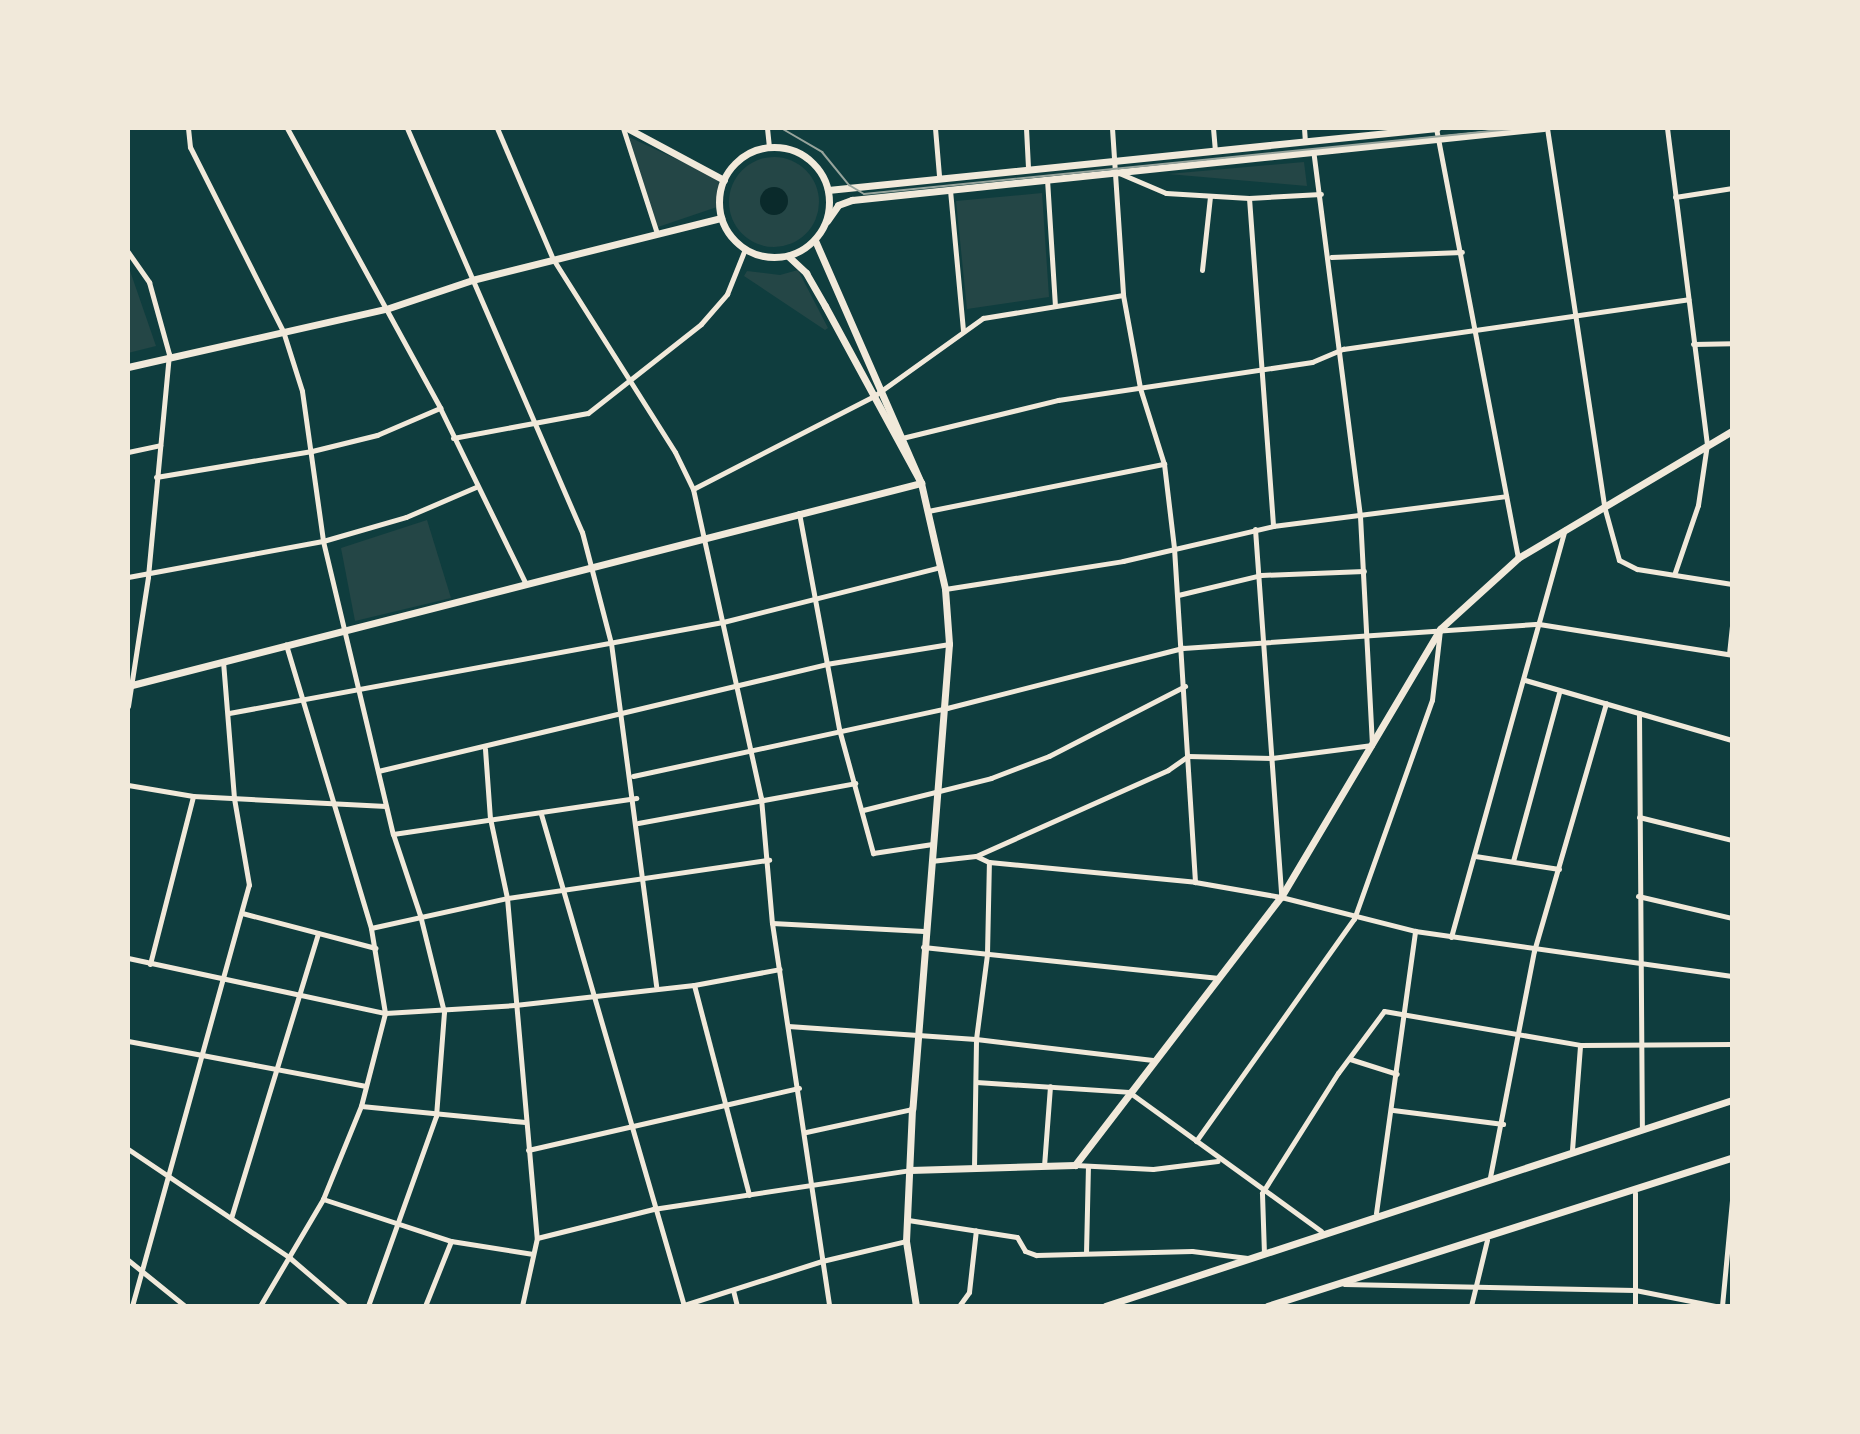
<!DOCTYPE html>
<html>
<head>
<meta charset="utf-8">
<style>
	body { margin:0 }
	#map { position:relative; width:1860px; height:1434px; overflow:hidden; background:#0f3d3e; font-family:Arial,sans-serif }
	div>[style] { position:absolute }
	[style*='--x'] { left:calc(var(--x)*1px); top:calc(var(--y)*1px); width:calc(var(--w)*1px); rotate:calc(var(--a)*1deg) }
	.green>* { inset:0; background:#244646 }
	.round { border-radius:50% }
	.water>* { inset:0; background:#0a2a2b }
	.minor>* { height:5px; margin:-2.5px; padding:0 2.5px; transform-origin:2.5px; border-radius:2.5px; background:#f1e9da }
	.secondary>* { height:7px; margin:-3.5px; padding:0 3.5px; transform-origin:3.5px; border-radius:3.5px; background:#f1e9da }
	.secondary>.ring { margin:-3.5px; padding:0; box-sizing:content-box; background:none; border:7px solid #f1e9da; border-radius:50% }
	.tram>* { height:2px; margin:-1px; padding:0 1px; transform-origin:1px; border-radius:1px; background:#97a49c }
	span { translate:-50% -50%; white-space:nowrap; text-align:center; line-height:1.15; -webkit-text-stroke:7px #f1e9da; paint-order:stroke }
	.frame { position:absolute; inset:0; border:130px solid #f1e9da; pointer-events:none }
</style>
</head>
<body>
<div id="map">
	<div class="green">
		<i style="clip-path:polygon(629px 137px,719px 179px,717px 207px,658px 227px)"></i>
		<i class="round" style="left:729px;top:157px;width:90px;height:90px"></i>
		<i style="clip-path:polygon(1304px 162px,1307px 186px,1168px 174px)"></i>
		<i style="clip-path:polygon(1042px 193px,1049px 297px,967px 309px,956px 201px)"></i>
		<i style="clip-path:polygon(128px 265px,156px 346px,128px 353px)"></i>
		<i style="clip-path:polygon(798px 270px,828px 328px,825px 330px,744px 276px,747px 271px,780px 275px)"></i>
		<i style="clip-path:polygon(427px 520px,451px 598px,355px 621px,341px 548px)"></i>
	</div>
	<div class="water">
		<i class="round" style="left:760px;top:187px;width:28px;height:28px"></i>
	</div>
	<div class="minor">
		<i style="--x:188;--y:128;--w:19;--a:84"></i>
		<i style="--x:190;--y:147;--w:206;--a:63.2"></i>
		<i style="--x:283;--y:331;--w:63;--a:72.4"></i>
		<i style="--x:302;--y:391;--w:151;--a:82"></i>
		<i style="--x:323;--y:541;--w:301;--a:76.6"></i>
		<i style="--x:393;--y:834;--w:85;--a:71.6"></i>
		<i style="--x:420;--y:915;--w:100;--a:76.1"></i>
		<i style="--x:444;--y:1012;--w:104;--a:94.4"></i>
		<i style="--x:436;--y:1116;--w:202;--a:109.7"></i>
		<i style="--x:287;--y:128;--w:319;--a:61.3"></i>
		<i style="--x:440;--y:408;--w:196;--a:64"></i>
		<i style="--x:407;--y:128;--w:440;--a:66.6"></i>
		<i style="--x:582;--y:532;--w:115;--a:75.4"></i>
		<i style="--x:611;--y:643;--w:346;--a:82.5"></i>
		<i style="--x:497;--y:128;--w:142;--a:66.9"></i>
		<i style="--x:553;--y:259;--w:228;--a:57.7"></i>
		<i style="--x:675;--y:452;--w:41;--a:64.1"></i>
		<i style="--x:693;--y:489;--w:316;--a:77.6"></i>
		<i style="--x:761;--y:798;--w:125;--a:85"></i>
		<i style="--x:772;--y:923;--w:387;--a:81.5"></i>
		<i style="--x:623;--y:128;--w:110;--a:72.1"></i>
		<i style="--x:767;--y:128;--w:19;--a:84"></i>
		<i style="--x:935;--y:128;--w:48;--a:85.2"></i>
		<i style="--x:1026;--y:128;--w:40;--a:87.1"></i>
		<i style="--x:1112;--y:128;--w:167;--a:86.2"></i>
		<i style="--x:1123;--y:295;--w:95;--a:79.6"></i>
		<i style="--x:1140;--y:388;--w:80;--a:72.5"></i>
		<i style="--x:1164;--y:464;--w:85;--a:83.2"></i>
		<i style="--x:1174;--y:548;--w:335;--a:86.4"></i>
		<i style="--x:1213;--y:128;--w:22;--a:85"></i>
		<i style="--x:1304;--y:128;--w:13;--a:86"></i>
		<i style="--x:1436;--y:128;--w:438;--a:79.2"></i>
		<i style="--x:1547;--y:128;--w:382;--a:81.4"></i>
		<i style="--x:1604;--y:506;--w:56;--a:74.5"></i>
		<i style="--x:1619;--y:560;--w:20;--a:27"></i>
		<i style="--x:1637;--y:569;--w:96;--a:9"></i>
		<i style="--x:1667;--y:128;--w:319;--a:82.8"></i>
		<i style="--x:1707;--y:444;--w:62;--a:98.4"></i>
		<i style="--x:1698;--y:505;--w:71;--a:108.9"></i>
		<i style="--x:1119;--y:173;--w:51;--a:23.1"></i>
		<i style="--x:1166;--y:193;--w:83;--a:3.4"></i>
		<i style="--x:1249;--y:198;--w:72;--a:-3.2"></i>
		<i style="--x:1047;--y:179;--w:126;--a:86.4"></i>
		<i style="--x:950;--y:190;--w:142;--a:84.7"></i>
		<i style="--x:1675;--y:197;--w:58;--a:-9"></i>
		<i style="--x:1249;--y:198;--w:329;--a:85.8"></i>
		<i style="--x:128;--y:252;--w:37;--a:55"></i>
		<i style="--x:149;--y:282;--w:75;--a:74.5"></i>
		<i style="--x:169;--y:354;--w:224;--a:95.4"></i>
		<i style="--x:148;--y:577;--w:131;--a:98.8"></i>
		<i style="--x:1331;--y:257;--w:131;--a:-2.2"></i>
		<i style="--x:1202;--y:270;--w:74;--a:-83.8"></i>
		<i style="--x:1693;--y:344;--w:39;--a:-1"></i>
		<i style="--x:453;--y:438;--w:137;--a:-10.5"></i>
		<i style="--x:588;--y:413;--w:144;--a:-38.2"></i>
		<i style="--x:701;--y:324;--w:40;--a:-49"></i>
		<i style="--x:727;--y:294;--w:48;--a:-68.2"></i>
		<i style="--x:902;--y:438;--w:161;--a:-13.7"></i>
		<i style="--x:1058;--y:400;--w:257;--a:-8.5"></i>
		<i style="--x:1312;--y:362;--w:34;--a:-23"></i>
		<i style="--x:1343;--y:349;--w:349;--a:-8.2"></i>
		<i style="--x:128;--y:452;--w:33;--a:-12"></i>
		<i style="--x:156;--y:477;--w:158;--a:-9.5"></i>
		<i style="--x:312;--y:451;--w:67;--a:-13.8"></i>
		<i style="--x:377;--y:435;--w:69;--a:-23.2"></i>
		<i style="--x:693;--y:489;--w:203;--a:-27.2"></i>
		<i style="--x:874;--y:396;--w:134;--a:-35.6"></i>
		<i style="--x:983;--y:318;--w:142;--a:-9.3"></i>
		<i style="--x:928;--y:511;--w:241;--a:-11.3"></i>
		<i style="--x:799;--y:513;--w:220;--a:79.5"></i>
		<i style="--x:839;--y:729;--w:129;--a:74.7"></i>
		<i style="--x:873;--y:853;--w:60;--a:-8.7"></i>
		<i style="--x:1255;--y:529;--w:368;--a:85.9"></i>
		<i style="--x:128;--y:577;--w:198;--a:-10.5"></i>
		<i style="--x:323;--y:541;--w:86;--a:-16.1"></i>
		<i style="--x:406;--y:517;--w:76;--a:-23.2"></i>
		<i style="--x:945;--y:589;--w:180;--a:-8.9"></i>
		<i style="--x:1123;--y:561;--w:154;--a:-13.1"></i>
		<i style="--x:1273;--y:526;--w:235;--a:-7.3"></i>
		<i style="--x:1178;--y:595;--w:85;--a:-13.5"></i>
		<i style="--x:1261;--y:575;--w:103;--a:-2.2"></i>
		<i style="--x:1729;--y:654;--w:28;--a:-84"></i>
		<i style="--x:1525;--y:680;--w:216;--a:16.2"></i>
		<i style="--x:229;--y:713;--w:502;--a:-10.44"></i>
		<i style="--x:723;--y:622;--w:224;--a:-14.2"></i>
		<i style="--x:1639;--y:713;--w:414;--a:89.6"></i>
		<i style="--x:485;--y:749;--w:69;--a:85.9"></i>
		<i style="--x:490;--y:818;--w:82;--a:78"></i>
		<i style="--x:507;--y:898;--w:341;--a:85"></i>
		<i style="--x:378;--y:771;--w:461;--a:-13.4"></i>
		<i style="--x:826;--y:664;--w:125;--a:-9.2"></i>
		<i style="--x:633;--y:776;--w:321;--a:-12.2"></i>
		<i style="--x:947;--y:708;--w:244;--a:-14.3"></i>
		<i style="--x:1183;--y:648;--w:357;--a:-3.9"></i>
		<i style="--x:1539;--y:624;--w:195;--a:9.1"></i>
		<i style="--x:128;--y:785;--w:66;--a:9.6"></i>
		<i style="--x:193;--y:796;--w:193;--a:3"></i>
		<i style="--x:863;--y:810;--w:132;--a:-14"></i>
		<i style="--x:991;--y:778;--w:62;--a:-20.8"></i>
		<i style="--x:1049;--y:756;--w:153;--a:-27.2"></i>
		<i style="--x:541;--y:814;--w:512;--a:73.79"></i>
		<i style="--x:1639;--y:817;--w:96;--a:13.9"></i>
		<i style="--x:638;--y:823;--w:221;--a:-10.4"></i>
		<i style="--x:393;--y:834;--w:246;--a:-8.4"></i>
		<i style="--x:976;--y:856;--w:210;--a:-24.1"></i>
		<i style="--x:1168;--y:770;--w:24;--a:-35"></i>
		<i style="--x:1188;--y:756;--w:84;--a:1.4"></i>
		<i style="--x:1272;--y:758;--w:101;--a:-7.4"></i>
		<i style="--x:1372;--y:745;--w:229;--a:-93"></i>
		<i style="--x:1360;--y:516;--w:364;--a:-97.3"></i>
		<i style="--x:1475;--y:856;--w:85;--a:8.8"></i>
		<i style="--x:931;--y:861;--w:45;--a:-6.3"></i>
		<i style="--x:976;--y:856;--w:14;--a:25"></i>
		<i style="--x:989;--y:862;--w:207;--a:5.5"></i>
		<i style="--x:1195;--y:882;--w:87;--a:9.9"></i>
		<i style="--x:1281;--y:897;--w:138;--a:14.2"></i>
		<i style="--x:1415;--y:931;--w:320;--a:8.1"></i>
		<i style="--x:1513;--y:861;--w:174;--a:-74.7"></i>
		<i style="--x:1638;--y:896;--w:97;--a:13.2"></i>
		<i style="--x:242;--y:913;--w:138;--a:14.7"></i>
		<i style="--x:772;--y:923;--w:152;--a:3"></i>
		<i style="--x:371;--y:928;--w:139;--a:-12.4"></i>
		<i style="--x:507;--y:898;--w:265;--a:-8.3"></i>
		<i style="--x:1451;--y:937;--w:423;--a:-74.4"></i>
		<i style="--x:923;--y:947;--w:295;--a:6"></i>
		<i style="--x:128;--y:958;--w:263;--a:12.1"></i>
		<i style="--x:385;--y:1013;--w:130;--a:-3.5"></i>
		<i style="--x:515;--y:1005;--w:180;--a:-6.4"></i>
		<i style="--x:694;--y:985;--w:87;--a:-10.5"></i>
		<i style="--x:150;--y:964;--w:173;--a:-75.6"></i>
		<i style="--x:694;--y:985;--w:217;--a:75.3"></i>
		<i style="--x:788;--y:1026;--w:188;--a:4"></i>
		<i style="--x:976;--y:1039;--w:178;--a:6.8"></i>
		<i style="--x:128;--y:1041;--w:242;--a:10.7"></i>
		<i style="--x:1350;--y:1059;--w:49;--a:17.7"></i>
		<i style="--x:976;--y:1082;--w:153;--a:3.7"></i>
		<i style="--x:1129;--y:1092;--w:237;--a:35.9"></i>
		<i style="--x:361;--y:1106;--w:165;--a:5.6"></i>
		<i style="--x:1393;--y:1110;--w:111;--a:7.3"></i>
		<i style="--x:806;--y:1132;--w:108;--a:-12.2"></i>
		<i style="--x:1196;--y:1141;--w:272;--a:-54.6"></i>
		<i style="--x:1354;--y:919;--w:232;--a:-70.4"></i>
		<i style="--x:1432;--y:700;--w:70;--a:-83.5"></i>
		<i style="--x:128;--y:1149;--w:195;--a:33.9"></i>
		<i style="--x:290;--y:1258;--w:74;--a:40.6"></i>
		<i style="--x:528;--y:1150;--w:278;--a:-12.9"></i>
		<i style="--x:1572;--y:1150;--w:105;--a:-85.6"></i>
		<i style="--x:1075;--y:1165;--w:78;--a:2.9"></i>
		<i style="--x:1153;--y:1169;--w:65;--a:-7"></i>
		<i style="--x:1044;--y:1166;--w:80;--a:-85.7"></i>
		<i style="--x:974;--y:1168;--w:129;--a:-89.1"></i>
		<i style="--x:976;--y:1039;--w:86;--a:-82.6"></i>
		<i style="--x:987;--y:954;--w:92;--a:-88.8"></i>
		<i style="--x:1490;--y:1177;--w:230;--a:-79"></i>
		<i style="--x:1534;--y:951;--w:258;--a:-73.8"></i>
		<i style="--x:323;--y:1199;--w:135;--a:18.2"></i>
		<i style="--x:451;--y:1241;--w:83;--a:9"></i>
		<i style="--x:1376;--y:1213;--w:285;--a:-82.1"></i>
		<i style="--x:231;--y:1218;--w:298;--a:-73"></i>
		<i style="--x:908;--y:1220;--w:110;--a:8.9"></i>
		<i style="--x:1017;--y:1237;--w:16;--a:60"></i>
		<i style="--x:1025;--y:1251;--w:12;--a:20"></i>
		<i style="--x:1036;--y:1255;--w:156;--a:-1.5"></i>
		<i style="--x:1192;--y:1251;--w:56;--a:7.1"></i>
		<i style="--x:1086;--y:1253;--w:86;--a:-88.7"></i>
		<i style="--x:1264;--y:1254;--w:61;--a:-91.9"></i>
		<i style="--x:1262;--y:1193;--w:142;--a:-57.7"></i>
		<i style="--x:1338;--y:1073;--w:77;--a:-53.4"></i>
		<i style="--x:1384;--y:1011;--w:199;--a:9.8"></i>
		<i style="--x:1580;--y:1045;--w:152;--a:-0.4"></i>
		<i style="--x:128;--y:1260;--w:73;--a:38.9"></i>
		<i style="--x:1344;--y:1284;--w:291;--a:1.2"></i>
		<i style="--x:1635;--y:1290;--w:83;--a:11.2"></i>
		<i style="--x:733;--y:1290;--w:16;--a:76"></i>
		<i style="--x:132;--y:1306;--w:437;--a:-74.5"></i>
		<i style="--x:249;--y:885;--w:88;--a:-99.8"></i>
		<i style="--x:234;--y:798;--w:137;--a:-94.6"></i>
		<i style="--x:260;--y:1306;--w:124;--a:-59.5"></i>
		<i style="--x:323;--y:1199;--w:100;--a:-67.8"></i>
		<i style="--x:361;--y:1106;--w:96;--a:-75.5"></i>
		<i style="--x:385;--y:1013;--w:86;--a:-99.4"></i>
		<i style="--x:371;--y:928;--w:296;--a:-106.7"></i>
		<i style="--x:425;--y:1306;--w:70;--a:-68.2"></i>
		<i style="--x:522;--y:1306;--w:70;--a:-77.6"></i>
		<i style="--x:537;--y:1238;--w:120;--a:-14"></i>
		<i style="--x:653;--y:1209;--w:260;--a:-8.6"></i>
		<i style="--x:681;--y:1306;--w:148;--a:-17.7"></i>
		<i style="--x:822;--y:1261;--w:86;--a:-13.4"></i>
		<i style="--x:959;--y:1306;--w:17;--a:-54"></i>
		<i style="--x:969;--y:1292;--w:62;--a:-83.6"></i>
		<i style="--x:1471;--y:1306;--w:68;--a:-76.4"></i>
		<i style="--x:1635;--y:1306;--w:113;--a:-90"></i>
		<i style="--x:1722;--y:1306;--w:106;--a:-84.6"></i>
	</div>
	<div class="secondary">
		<i style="--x:627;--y:128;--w:110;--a:28.2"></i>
		<i class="ring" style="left:719px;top:147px;width:103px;height:103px"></i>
		<i style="--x:828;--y:190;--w:612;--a:-5.81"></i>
		<i style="--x:827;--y:221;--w:19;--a:-55"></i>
		<i style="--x:838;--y:205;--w:15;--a:-20"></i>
		<i style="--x:852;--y:200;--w:695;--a:-5.95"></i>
		<i style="--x:788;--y:256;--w:25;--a:43"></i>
		<i style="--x:806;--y:273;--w:38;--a:60"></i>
		<i style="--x:825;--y:306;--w:201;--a:61.5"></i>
		<i style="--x:921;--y:483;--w:265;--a:-113.6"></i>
		<i style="--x:128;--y:367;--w:264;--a:-12.7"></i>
		<i style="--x:386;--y:309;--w:91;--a:-18.6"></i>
		<i style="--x:472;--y:280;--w:257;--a:-14"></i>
		<i style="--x:128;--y:686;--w:819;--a:-14.36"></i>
		<i style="--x:921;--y:483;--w:109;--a:77.2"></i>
		<i style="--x:945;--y:589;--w:55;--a:85.8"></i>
		<i style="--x:949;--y:644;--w:466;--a:94.5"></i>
		<i style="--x:912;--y:1109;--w:132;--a:92.6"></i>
		<i style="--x:906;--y:1241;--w:66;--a:81.3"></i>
		<i style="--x:910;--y:1170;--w:165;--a:-1.7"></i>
		<i style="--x:1075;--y:1165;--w:338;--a:-52.5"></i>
		<i style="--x:1281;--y:897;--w:312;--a:-59.3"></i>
		<i style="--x:1440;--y:629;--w:105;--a:-42.3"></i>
		<i style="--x:1518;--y:558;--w:249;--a:-30.7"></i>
		<i style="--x:1105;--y:1306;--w:660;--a:-18.19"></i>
		<i style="--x:1267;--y:1306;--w:488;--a:-17.7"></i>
	</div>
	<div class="tram">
		<i style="--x:781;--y:128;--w:48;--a:30.3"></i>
		<i style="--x:822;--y:152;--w:43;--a:50.7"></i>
		<i style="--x:849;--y:185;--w:17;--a:31"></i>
		<i style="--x:864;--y:194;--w:661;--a:-5.73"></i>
	</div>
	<div class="frame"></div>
</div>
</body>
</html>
